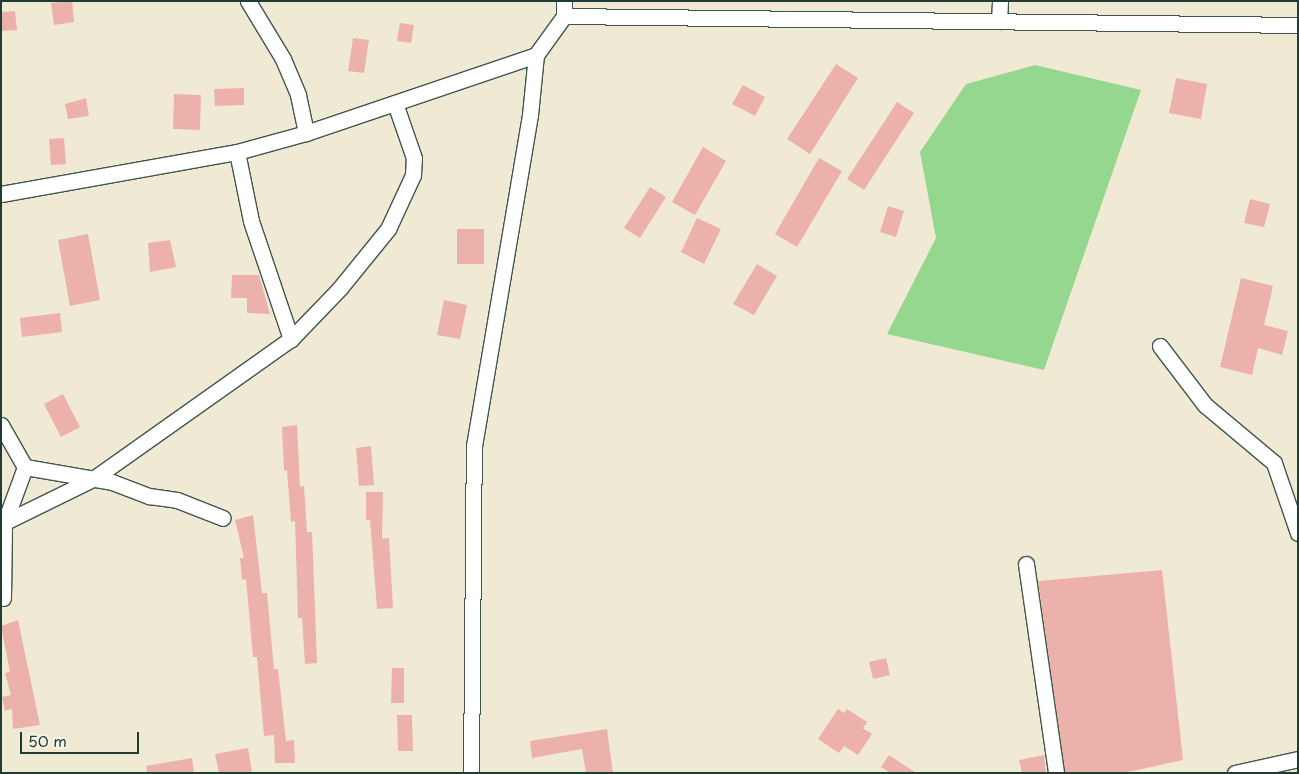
<!DOCTYPE html>
<html>
<head>
<meta charset="utf-8">
<style>
	body { margin:0 }
	#map { position:relative; width:1299px; height:774px; overflow:hidden; background:#f0ead4; font-family:"Playpen Sans",sans-serif }
	div>[style] { position:absolute }
	[style*='--x'] { left:calc(var(--x)*1px); top:calc(var(--y)*1px); width:calc(var(--w)*1px); rotate:calc(var(--a)*1deg) }
	.green>* { inset:0; background:#95d78f }
	.building>* { inset:0; background:#edb1ab }
	.roads { filter:drop-shadow(1px 0 #3e574c) drop-shadow(-1px 0 #3e574c) drop-shadow(0 1px #3e574c) drop-shadow(0 -1px #3e574c) }
	.minor>* { height:15px; margin:-7.5px; padding:0 7.5px; transform-origin:7.5px; border-radius:7.5px; background:#fff }
	span { translate:-50% -50%; white-space:nowrap; text-align:center; line-height:1.15; -webkit-text-stroke:4px #f7f3e8; paint-order:stroke }
	.frame { position:absolute; inset:0; border:2px solid #1f3d34; pointer-events:none }
	.scale { position:absolute; left:20px; top:732px; width:119px; height:22px; box-sizing:border-box; border:2px solid #1f3d34; border-top:0; padding-left:6px; font-size:15px; line-height:18px; white-space:nowrap; color:#1f3d34; -webkit-text-stroke:4px #f7f3e8; paint-order:stroke }
</style>
</head>
<body>
<div id="map">
	<div class="green">
		<i style="clip-path:polygon(1035px 65px,1141px 90px,1044px 370px,887px 334px,936px 238px,920px 152px,966px 84px)"></i>
	</div>
	<div class="building">
		<i style="clip-path:polygon(72px 1px,74px 22px,54px 25px,51px 3px)"></i>
		<i style="clip-path:polygon(15px 11px,17px 30px,1px 31px,1px 12px)"></i>
		<i style="clip-path:polygon(400px 23px,414px 25px,411px 43px,397px 41px)"></i>
		<i style="clip-path:polygon(353px 38px,369px 40px,364px 73px,348px 71px)"></i>
		<i style="clip-path:polygon(836px 64px,858px 78px,810px 154px,787px 139px)"></i>
		<i style="clip-path:polygon(1176px 78px,1207px 84px,1201px 119px,1169px 113px)"></i>
		<i style="clip-path:polygon(743px 85px,765px 97px,755px 116px,732px 104px)"></i>
		<i style="clip-path:polygon(244px 88px,244px 105px,215px 106px,214px 89px)"></i>
		<i style="clip-path:polygon(174px 94px,201px 95px,200px 130px,173px 129px)"></i>
		<i style="clip-path:polygon(86px 98px,89px 116px,68px 119px,65px 104px)"></i>
		<i style="clip-path:polygon(897px 102px,914px 113px,864px 190px,847px 179px)"></i>
		<i style="clip-path:polygon(64px 138px,66px 164px,51px 165px,49px 139px)"></i>
		<i style="clip-path:polygon(703px 147px,726px 161px,695px 215px,672px 202px)"></i>
		<i style="clip-path:polygon(819px 158px,842px 171px,797px 247px,775px 234px)"></i>
		<i style="clip-path:polygon(650px 187px,666px 197px,640px 238px,624px 228px)"></i>
		<i style="clip-path:polygon(1250px 199px,1270px 204px,1264px 227px,1244px 223px)"></i>
		<i style="clip-path:polygon(888px 206px,904px 211px,896px 237px,880px 232px)"></i>
		<i style="clip-path:polygon(697px 218px,721px 229px,704px 264px,681px 252px)"></i>
		<i style="clip-path:polygon(457px 229px,484px 229px,484px 264px,457px 264px)"></i>
		<i style="clip-path:polygon(88px 234px,100px 300px,70px 306px,58px 240px)"></i>
		<i style="clip-path:polygon(170px 240px,176px 267px,150px 272px,148px 243px)"></i>
		<i style="clip-path:polygon(757px 264px,777px 276px,754px 315px,733px 304px)"></i>
		<i style="clip-path:polygon(232px 275px,259px 275px,270px 314px,247px 313px,247px 298px,231px 298px)"></i>
		<i style="clip-path:polygon(1241px 278px,1273px 286px,1264px 325px,1288px 331px,1282px 355px,1258px 348px,1252px 375px,1220px 367px)"></i>
		<i style="clip-path:polygon(444px 300px,467px 305px,460px 339px,437px 335px)"></i>
		<i style="clip-path:polygon(60px 313px,62px 332px,22px 337px,20px 318px)"></i>
		<i style="clip-path:polygon(63px 394px,80px 427px,61px 437px,44px 404px)"></i>
		<i style="clip-path:polygon(297px 425px,300px 487px,304px 486px,307px 532px,312px 532px,317px 663px,305px 664px,302px 618px,298px 618px,295px 521px,291px 522px,287px 470px,284px 471px,282px 427px)"></i>
		<i style="clip-path:polygon(371px 446px,374px 485px,359px 486px,356px 448px)"></i>
		<i style="clip-path:polygon(366px 492px,383px 492px,382px 539px,389px 538px,393px 608px,377px 609px,370px 520px,366px 520px)"></i>
		<i style="clip-path:polygon(253px 515px,262px 593px,267px 593px,274px 669px,278px 669px,286px 741px,294px 740px,295px 763px,275px 763px,274px 735px,264px 736px,257px 657px,253px 657px,246px 579px,242px 580px,240px 558px,244px 558px,235px 520px)"></i>
		<i style="clip-path:polygon(1162px 570px,1183px 760px,1123px 773px,1065px 773px,1038px 581px)"></i>
		<i style="clip-path:polygon(18px 620px,40px 725px,13px 729px,12px 709px,5px 711px,2px 697px,11px 695px,5px 673px,10px 672px,1px 626px)"></i>
		<i style="clip-path:polygon(886px 658px,890px 675px,873px 679px,869px 662px)"></i>
		<i style="clip-path:polygon(392px 668px,404px 668px,404px 703px,391px 703px)"></i>
		<i style="clip-path:polygon(838px 709px,844px 713px,847px 709px,867px 722px,863px 728px,872px 734px,858px 755px,844px 746px,839px 753px,818px 739px)"></i>
		<i style="clip-path:polygon(397px 715px,412px 715px,413px 751px,398px 751px)"></i>
		<i style="clip-path:polygon(607px 729px,613px 773px,586px 773px,582px 749px,532px 758px,530px 741px)"></i>
		<i style="clip-path:polygon(248px 748px,252px 773px,219px 773px,215px 754px)"></i>
		<i style="clip-path:polygon(889px 755px,916px 773px,890px 773px,881px 767px)"></i>
		<i style="clip-path:polygon(1044px 755px,1046px 773px,1022px 773px,1019px 760px)"></i>
		<i style="clip-path:polygon(192px 758px,194px 773px,147px 773px,146px 766px)"></i>
	</div>
	<div class="roads">
		<div class="minor">
			<i style="--x:248;--y:1;--w:68;--a:58.9"></i>
			<i style="--x:283;--y:59;--w:39;--a:67"></i>
			<i style="--x:298;--y:95;--w:39;--a:78"></i>
			<i style="--x:564;--y:16;--w:734;--a:0.7"></i>
			<i style="--x:999;--y:21;--w:20;--a:-87"></i>
			<i style="--x:237;--y:152;--w:70;--a:78.5"></i>
			<i style="--x:251;--y:221;--w:125;--a:71.3"></i>
			<i style="--x:1;--y:194;--w:240;--a:-10.1"></i>
			<i style="--x:237;--y:152;--w:72;--a:-15.4"></i>
			<i style="--x:306;--y:133;--w:243;--a:-18.7"></i>
			<i style="--x:1160;--y:346;--w:74;--a:52.7"></i>
			<i style="--x:1205;--y:405;--w:90;--a:40"></i>
			<i style="--x:1274;--y:463;--w:74;--a:71.1"></i>
			<i style="--x:1;--y:425;--w:48;--a:60.3"></i>
			<i style="--x:25;--y:467;--w:88;--a:9.8"></i>
			<i style="--x:112;--y:482;--w:40;--a:21"></i>
			<i style="--x:149;--y:496;--w:28;--a:8"></i>
			<i style="--x:177;--y:500;--w:49;--a:21.4"></i>
			<i style="--x:1;--y:524;--w:102;--a:-26.1"></i>
			<i style="--x:93;--y:479;--w:242;--a:-35.3"></i>
			<i style="--x:291;--y:339;--w:71;--a:-46.1"></i>
			<i style="--x:340;--y:288;--w:76;--a:-50.9"></i>
			<i style="--x:388;--y:229;--w:60;--a:-65.2"></i>
			<i style="--x:413;--y:175;--w:17;--a:-87"></i>
			<i style="--x:414;--y:158;--w:58;--a:-109.1"></i>
			<i style="--x:1026;--y:564;--w:211;--a:81.8"></i>
			<i style="--x:3;--y:598;--w:74;--a:-89.2"></i>
			<i style="--x:4;--y:524;--w:61;--a:-69.8"></i>
			<i style="--x:471;--y:773;--w:327;--a:-89.5"></i>
			<i style="--x:474;--y:446;--w:336;--a:-80.4"></i>
			<i style="--x:530;--y:115;--w:60;--a:-84.3"></i>
			<i style="--x:536;--y:55;--w:48;--a:-54.3"></i>
			<i style="--x:564;--y:16;--w:15;--a:-90"></i>
			<i style="--x:1235;--y:773;--w:65;--a:-12.5"></i>
		</div>
	</div>
	<div class="frame"></div>
	<div class="scale">50 m</div>
</div>
</body>
</html>
